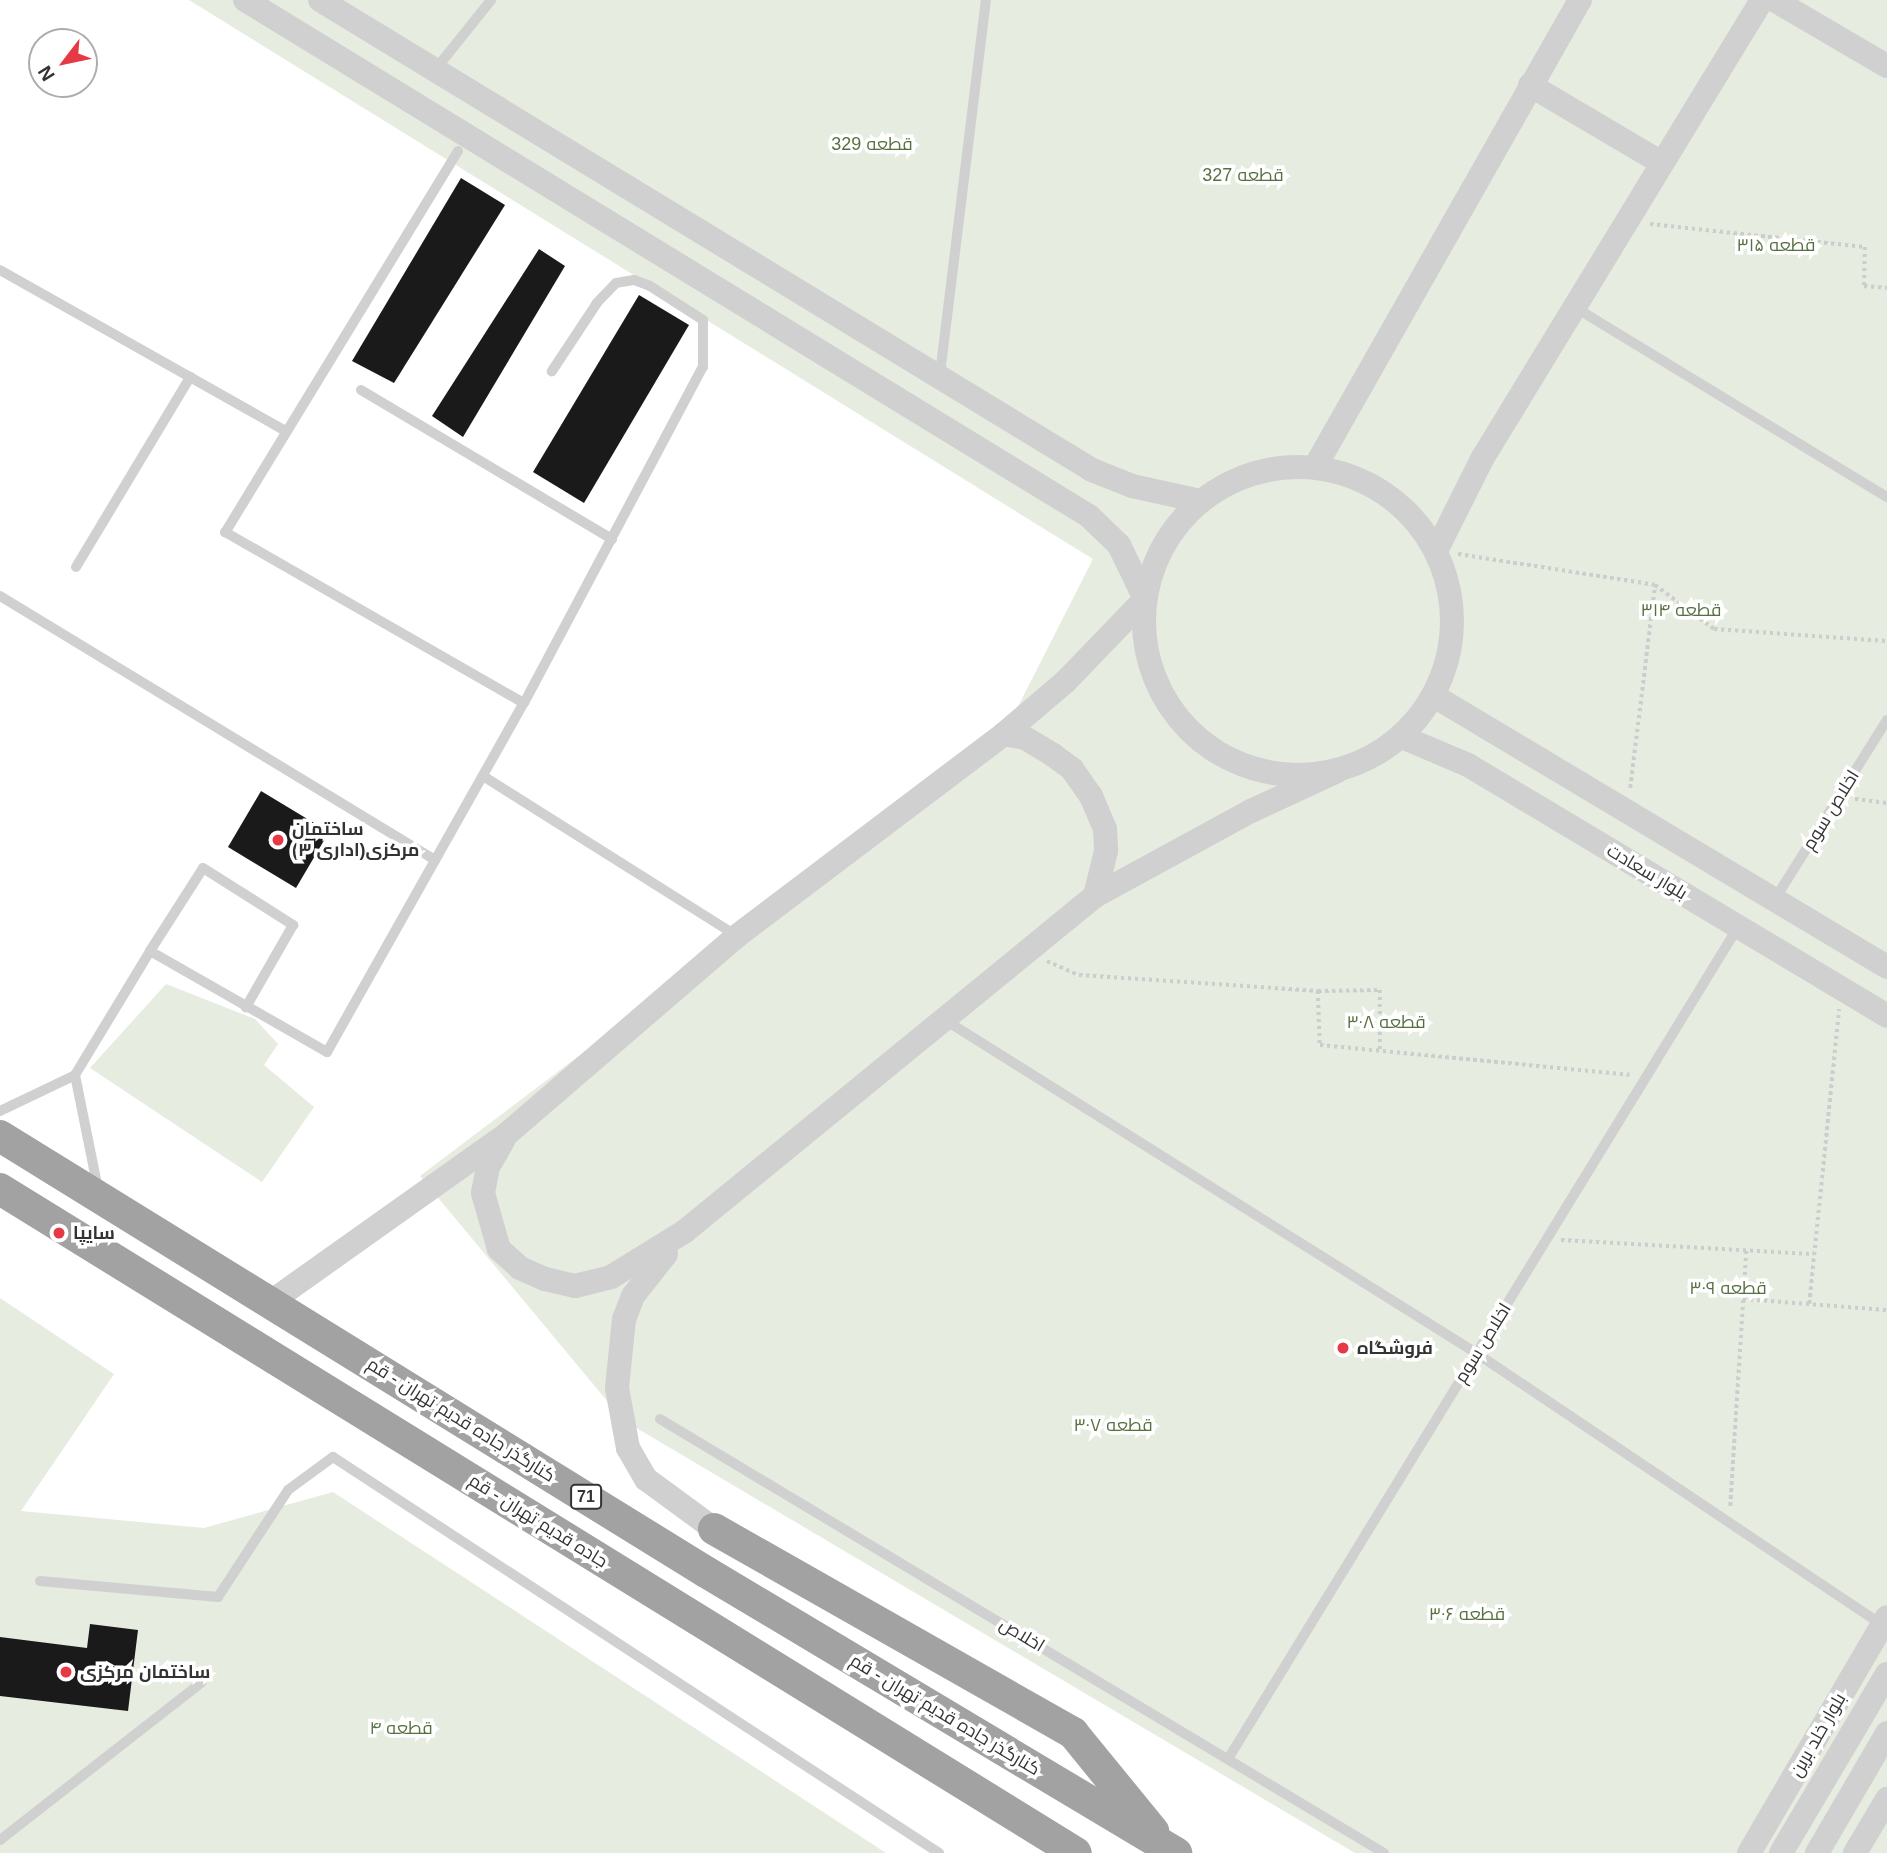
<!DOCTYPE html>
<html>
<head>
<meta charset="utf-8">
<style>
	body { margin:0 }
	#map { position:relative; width:1887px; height:1853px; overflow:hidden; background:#fff; font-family:Helvetica,Cairo,sans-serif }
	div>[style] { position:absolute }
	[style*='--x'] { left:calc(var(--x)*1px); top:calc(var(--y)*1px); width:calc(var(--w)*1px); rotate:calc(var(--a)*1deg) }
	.green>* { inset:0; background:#e6ecdf }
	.building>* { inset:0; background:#1a1a1a }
	.path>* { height:3.5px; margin-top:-1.75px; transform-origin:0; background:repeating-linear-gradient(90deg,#cdcdcd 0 3.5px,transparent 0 7px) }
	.service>* { height:10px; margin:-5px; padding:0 5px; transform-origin:5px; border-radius:5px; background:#d0d0d0 }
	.tertiary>* { height:24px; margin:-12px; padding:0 12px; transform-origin:12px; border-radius:12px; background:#d0d0d0 }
	.tertiary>.ring { margin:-12px; padding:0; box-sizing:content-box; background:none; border:24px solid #d0d0d0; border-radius:50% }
	.trunk>* { height:32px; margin:-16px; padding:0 16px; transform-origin:16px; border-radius:16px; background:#a2a2a2 }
	.dots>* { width:19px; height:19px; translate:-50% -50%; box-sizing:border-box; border:4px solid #fff; border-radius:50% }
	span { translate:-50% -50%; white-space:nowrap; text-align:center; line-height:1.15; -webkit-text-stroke:7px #fff; paint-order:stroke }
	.shield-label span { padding:2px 5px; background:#fff; border:2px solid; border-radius:5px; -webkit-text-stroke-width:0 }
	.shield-label { font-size:16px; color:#333; font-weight:700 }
	.park-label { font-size:18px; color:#56703f }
	.street-label { font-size:18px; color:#333 }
	.poi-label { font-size:18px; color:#333; font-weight:700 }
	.left { translate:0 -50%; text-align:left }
	.north { position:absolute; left:28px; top:28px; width:70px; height:70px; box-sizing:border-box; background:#fff; border:2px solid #adadad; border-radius:50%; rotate:238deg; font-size:19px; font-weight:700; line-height:28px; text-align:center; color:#333 }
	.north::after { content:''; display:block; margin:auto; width:24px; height:32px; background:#e63946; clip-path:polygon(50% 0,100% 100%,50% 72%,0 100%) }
</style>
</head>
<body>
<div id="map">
	<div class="green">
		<i style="clip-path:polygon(189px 0,1887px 0,1887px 1853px,1355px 1853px,623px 1420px,420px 1176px,1004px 734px,1093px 559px)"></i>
		<i style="clip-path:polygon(166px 984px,255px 1019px,278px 1044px,264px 1065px,314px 1107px,262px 1182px,90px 1068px)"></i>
		<i style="clip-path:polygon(0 1298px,114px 1374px,21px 1511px,204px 1528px,333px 1492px,886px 1853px,0 1853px)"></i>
	</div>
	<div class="building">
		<i style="clip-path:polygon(461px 178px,505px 205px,394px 383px,352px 361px)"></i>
		<i style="clip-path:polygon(539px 249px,565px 266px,463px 437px,432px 416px)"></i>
		<i style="clip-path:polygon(639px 295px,689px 325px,584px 503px,533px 472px)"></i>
		<i style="clip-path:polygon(261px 791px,329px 832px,296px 888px,228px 847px)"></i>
		<i style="clip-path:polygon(90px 1624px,138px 1630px,128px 1711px,0 1696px,0 1637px,87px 1648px)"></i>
	</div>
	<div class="path">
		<i style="--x:1650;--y:224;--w:216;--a:6.1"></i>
		<i style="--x:1865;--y:247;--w:39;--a:91"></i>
		<i style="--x:1864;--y:286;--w:23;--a:5"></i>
		<i style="--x:1458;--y:554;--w:199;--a:8.9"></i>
		<i style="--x:1655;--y:585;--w:74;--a:36.7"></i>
		<i style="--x:1714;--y:629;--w:173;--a:4"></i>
		<i style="--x:1630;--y:788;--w:205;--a:-83"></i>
		<i style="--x:1855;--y:799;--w:32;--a:7"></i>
		<i style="--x:1047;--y:961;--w:35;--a:24"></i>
		<i style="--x:1079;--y:975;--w:240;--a:3.8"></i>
		<i style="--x:1318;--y:991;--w:62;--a:-0.9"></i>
		<i style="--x:1380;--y:990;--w:61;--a:90"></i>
		<i style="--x:1318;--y:991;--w:54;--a:87.9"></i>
		<i style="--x:1320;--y:1045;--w:311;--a:5.5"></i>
		<i style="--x:1561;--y:1240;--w:253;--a:3.2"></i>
		<i style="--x:1743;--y:1299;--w:144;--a:4.4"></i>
		<i style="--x:1809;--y:1304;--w:296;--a:-84.2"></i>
		<i style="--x:1730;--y:1506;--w:256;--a:-86.4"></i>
	</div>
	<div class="service">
		<i style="--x:435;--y:70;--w:90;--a:-51.3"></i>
		<i style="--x:458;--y:151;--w:447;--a:121.4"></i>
		<i style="--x:225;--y:532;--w:344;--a:29.8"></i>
		<i style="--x:0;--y:270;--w:326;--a:29.4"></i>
		<i style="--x:1576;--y:308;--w:364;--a:31.3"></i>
		<i style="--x:940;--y:374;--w:377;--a:-83"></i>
		<i style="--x:361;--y:390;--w:292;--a:30.7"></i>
		<i style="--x:76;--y:567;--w:222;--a:-59"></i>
		<i style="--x:0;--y:596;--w:509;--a:31.25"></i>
		<i style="--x:483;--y:776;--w:300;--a:32.2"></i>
		<i style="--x:1775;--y:899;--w:211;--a:-58"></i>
		<i style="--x:150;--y:951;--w:98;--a:-57.4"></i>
		<i style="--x:203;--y:868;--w:107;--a:32.3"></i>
		<i style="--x:293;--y:925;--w:95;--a:119.8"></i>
		<i style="--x:945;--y:1020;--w:627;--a:32.09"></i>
		<i style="--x:1476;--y:1353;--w:489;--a:33.8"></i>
		<i style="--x:75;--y:1075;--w:145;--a:-58.8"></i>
		<i style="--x:150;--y:951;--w:204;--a:29.7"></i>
		<i style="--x:327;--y:1052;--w:401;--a:-60.6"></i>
		<i style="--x:524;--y:703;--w:381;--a:-62"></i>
		<i style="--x:703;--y:367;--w:47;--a:-90"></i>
		<i style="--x:703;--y:320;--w:63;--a:-147.3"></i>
		<i style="--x:650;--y:286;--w:17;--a:-159"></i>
		<i style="--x:634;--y:280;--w:18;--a:171"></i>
		<i style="--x:616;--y:283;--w:28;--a:134"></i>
		<i style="--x:597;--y:303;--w:82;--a:123.5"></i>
		<i style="--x:0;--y:1111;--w:83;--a:-25.6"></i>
		<i style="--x:75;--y:1075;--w:116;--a:78.6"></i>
		<i style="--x:660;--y:1419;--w:844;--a:30.94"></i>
		<i style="--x:40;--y:1581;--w:179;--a:5.1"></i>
		<i style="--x:218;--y:1597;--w:128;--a:-56.8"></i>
		<i style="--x:288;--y:1490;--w:56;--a:-36.3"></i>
		<i style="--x:333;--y:1457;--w:724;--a:33.16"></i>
		<i style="--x:1228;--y:1759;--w:976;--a:-58.49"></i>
		<i style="--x:0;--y:1840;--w:256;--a:-38"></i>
	</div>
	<div class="tertiary">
		<i style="--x:245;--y:0;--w:989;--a:31.44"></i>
		<i style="--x:1089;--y:516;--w:42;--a:44"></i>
		<i style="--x:1119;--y:545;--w:60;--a:64.3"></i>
		<i style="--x:1145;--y:599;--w:115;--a:133.9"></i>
		<i style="--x:1065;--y:682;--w:80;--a:139.6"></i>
		<i style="--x:1004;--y:734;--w:335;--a:142.9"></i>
		<i style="--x:737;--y:936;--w:303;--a:139.3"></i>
		<i style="--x:507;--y:1134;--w:290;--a:144.6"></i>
		<i style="--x:320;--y:0;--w:904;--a:31.33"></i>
		<i style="--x:1092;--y:470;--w:43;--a:21.8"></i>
		<i style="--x:1132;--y:486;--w:70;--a:12.4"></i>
		<i style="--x:1774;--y:0;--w:131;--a:30.3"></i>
		<i style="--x:1530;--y:85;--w:153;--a:30.6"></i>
		<i style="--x:1315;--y:467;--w:537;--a:-60.43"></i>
		<i class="ring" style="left:1144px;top:467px;width:284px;height:284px"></i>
		<i style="--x:1436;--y:551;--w:103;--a:-63.4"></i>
		<i style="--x:1482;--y:459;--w:538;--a:-58.62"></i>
		<i style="--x:1434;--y:696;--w:528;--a:30.89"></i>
		<i style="--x:1004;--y:734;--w:21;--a:11"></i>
		<i style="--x:1025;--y:738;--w:33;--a:31"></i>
		<i style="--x:1053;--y:755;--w:24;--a:36"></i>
		<i style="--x:1072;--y:769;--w:33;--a:55"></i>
		<i style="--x:1091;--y:796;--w:36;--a:67"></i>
		<i style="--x:1105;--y:829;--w:22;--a:87"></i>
		<i style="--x:1106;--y:851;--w:46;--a:103.7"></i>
		<i style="--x:1402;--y:737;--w:72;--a:23"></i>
		<i style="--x:1468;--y:765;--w:488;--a:30.9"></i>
		<i style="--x:503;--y:1141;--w:30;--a:120"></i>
		<i style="--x:488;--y:1167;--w:26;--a:101"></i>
		<i style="--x:483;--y:1193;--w:58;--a:74.1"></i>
		<i style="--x:499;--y:1249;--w:28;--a:42"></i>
		<i style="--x:520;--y:1268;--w:27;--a:24"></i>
		<i style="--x:545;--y:1279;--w:31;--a:13"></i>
		<i style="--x:575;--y:1286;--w:37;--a:-14"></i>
		<i style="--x:611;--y:1277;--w:86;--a:-31.7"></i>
		<i style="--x:684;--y:1232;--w:531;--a:-39.27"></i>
		<i style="--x:1095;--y:896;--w:178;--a:-28.6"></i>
		<i style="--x:1251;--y:811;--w:95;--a:-24.9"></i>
		<i style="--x:666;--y:1254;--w:53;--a:128.2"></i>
		<i style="--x:633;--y:1296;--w:25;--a:111"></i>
		<i style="--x:624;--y:1319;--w:69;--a:95.8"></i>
		<i style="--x:617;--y:1388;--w:61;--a:79.6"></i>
		<i style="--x:628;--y:1448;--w:36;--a:60"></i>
		<i style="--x:646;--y:1479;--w:84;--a:36.3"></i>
		<i style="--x:1749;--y:1853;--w:273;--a:-59.7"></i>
		<i style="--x:1781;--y:1853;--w:208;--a:-59.4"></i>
		<i style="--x:1817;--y:1853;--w:139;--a:-59.7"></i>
		<i style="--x:1855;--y:1853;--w:63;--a:-59.3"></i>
	</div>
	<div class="trunk">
		<i style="--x:0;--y:1136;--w:830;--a:31.7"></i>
		<i style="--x:706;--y:1572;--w:548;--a:30.87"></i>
		<i style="--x:0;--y:1189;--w:1264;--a:31.68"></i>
		<i style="--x:714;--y:1529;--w:413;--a:29.6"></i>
		<i style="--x:1073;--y:1733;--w:127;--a:50.8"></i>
	</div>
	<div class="dots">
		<i style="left:278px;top:840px;background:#e63946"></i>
		<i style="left:59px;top:1233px;background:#e63946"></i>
		<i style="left:1343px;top:1348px;background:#e63946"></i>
		<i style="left:66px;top:1672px;background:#e63946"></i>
	</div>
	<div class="shield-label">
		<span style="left:586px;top:1497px">71</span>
	</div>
	<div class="park-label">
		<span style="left:872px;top:144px">قطعه 329</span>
		<span style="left:1243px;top:175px">قطعه 327</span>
		<span style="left:1776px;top:245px">قطعه ۳۱۵</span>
		<span style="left:1681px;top:610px">قطعه ۳۱۴</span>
		<span style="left:1386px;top:1022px">قطعه ۳۰۸</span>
		<span style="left:1728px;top:1288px">قطعه ۳۰۹</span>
		<span style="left:1113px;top:1425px">قطعه ۳۰۷</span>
		<span style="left:1467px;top:1614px">قطعه ۳۰۶</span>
		<span style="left:401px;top:1728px">قطعه ۴</span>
	</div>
	<div class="street-label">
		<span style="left:1831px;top:810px;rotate:-58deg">اخلاص سوم</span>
		<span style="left:1647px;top:872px;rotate:31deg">بلوار سعادت</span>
		<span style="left:1483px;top:1343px;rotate:-58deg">اخلاص سوم</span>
		<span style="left:461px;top:1420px;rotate:32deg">کنارگذر جاده قدیم تهران - قم</span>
		<span style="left:538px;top:1521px;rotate:32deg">جاده قدیم تهران - قم</span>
		<span style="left:1022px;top:1635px;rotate:31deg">اخلاص</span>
		<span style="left:945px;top:1715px;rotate:31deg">کنارگذر جاده قدیم تهران - قم</span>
		<span style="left:1818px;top:1735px;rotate:-60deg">بلوار خلد برین</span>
	</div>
	<div class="poi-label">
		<span class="left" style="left:292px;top:840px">ساختمان<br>مرکزی(اداری ۳)</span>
		<span class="left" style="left:73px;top:1233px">سایپا</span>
		<span class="left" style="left:1357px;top:1348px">فروشگاه</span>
		<span class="left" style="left:80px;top:1672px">ساختمان مرکزی</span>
	</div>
	<div class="north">N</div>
</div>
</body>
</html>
